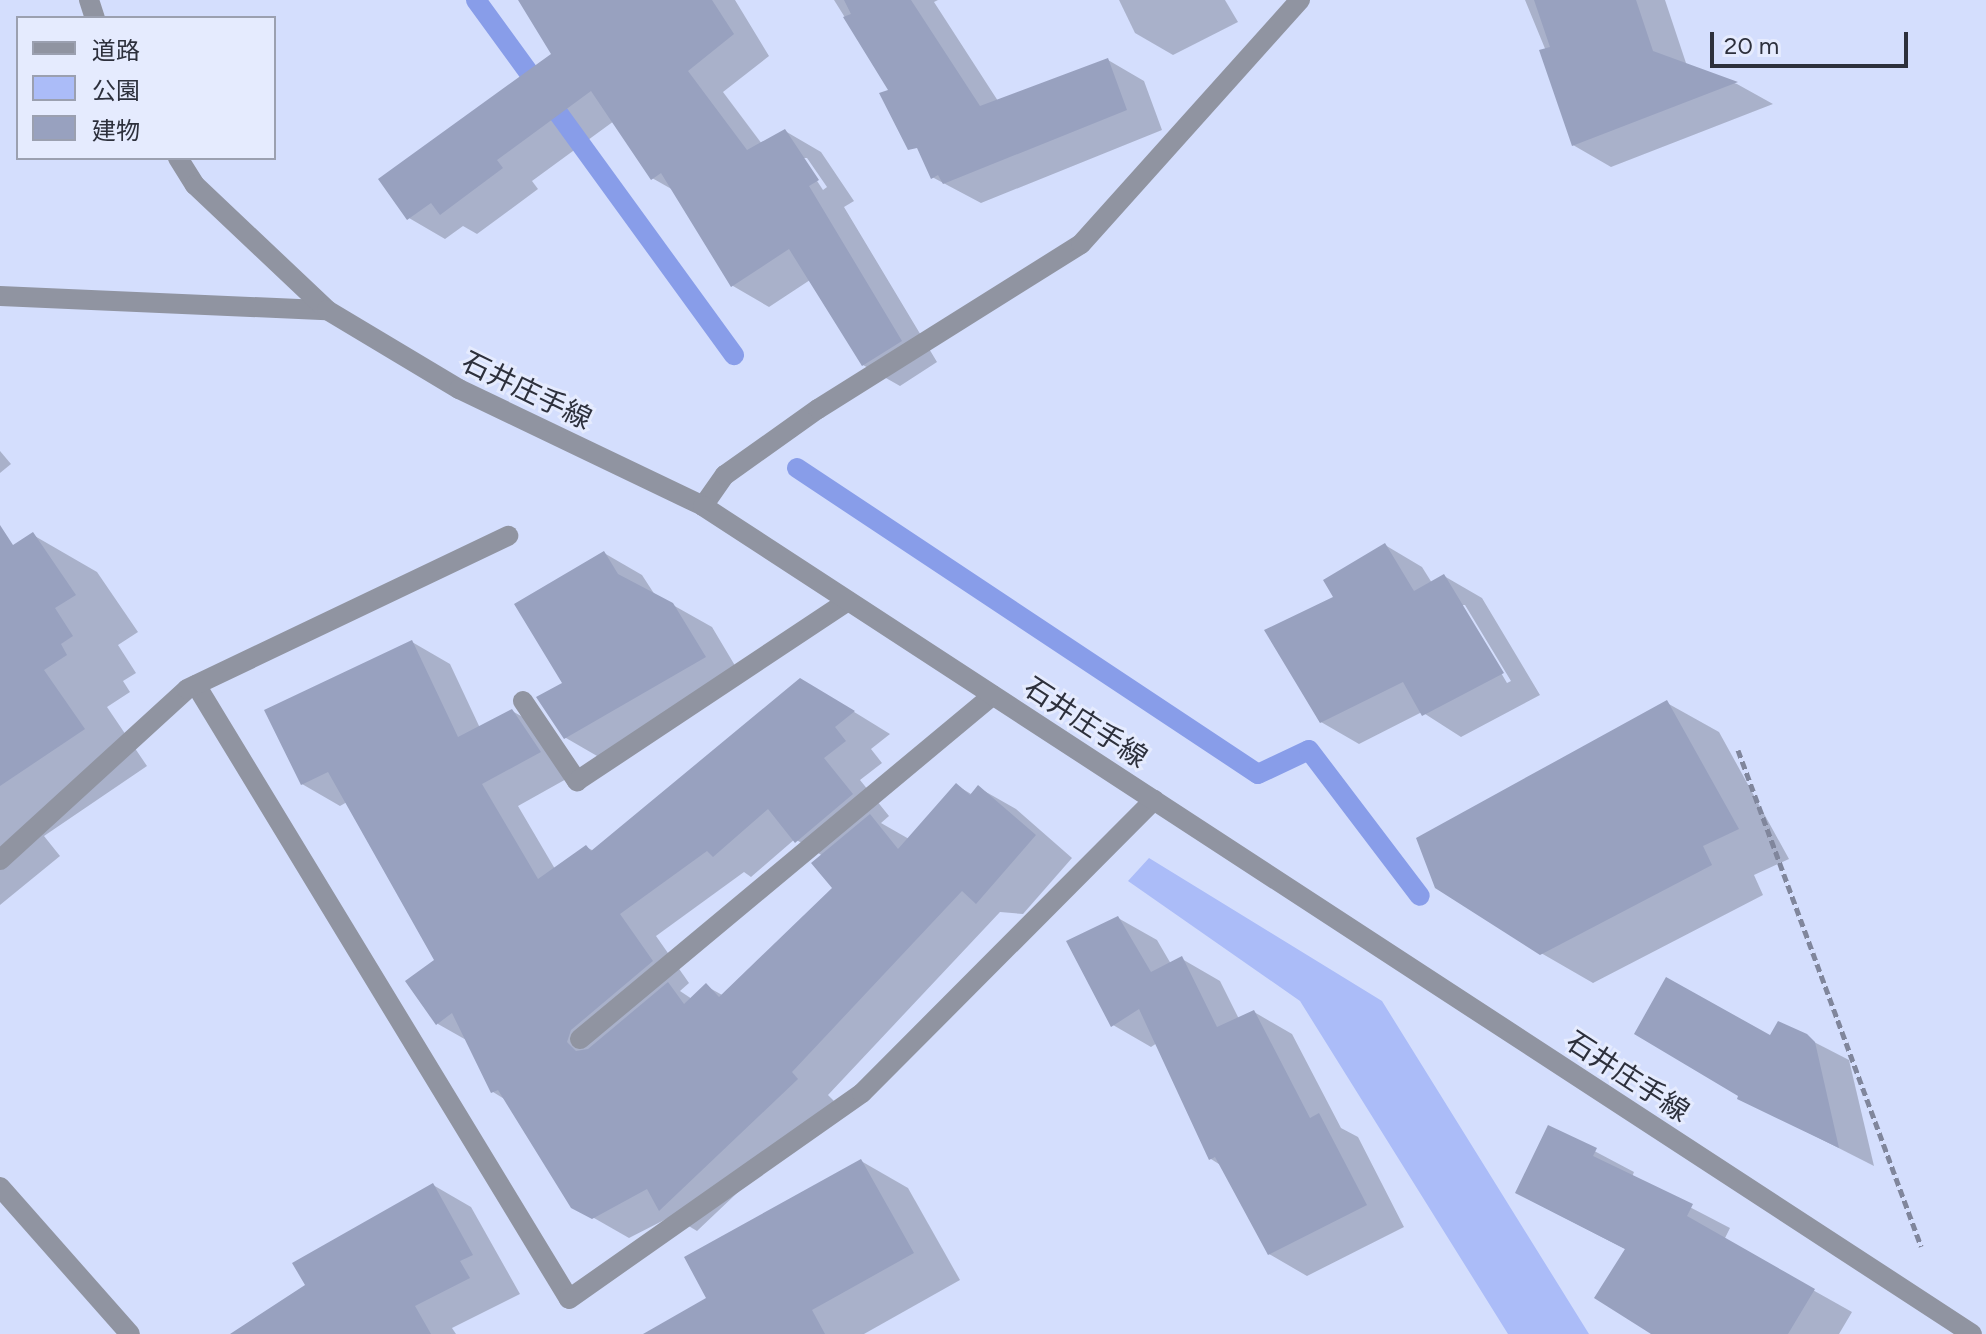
<!DOCTYPE html>
<html>
<head>
<meta charset="utf-8">
<style>
	body { margin:0 }
	#map { position:relative; width:1986px; height:1334px; overflow:hidden; background:#d4defd; font-family:Figtree,"Noto Sans JP",sans-serif }
	div>[style] { position:absolute }
	[style*='--x'] { left:calc(var(--x)*1px); top:calc(var(--y)*1px); width:calc(var(--w)*1px); rotate:calc(var(--a)*1deg) }
	.green>* { inset:0; background:#abbcf8 }
	.shadow>* { inset:0; background:#0003 }
	.stream>* { height:20px; margin:-10px; padding:0 10px; transform-origin:10px; border-radius:10px; background:#889de9 }
	.building>* { inset:0; background:#98a1bf }
	.path>* { height:5px; margin-top:-2.5px; transform-origin:0; background:repeating-linear-gradient(90deg,#80869c 0 8px,transparent 0 12px) }
	.minor>* { height:20px; margin:-10px; padding:0 10px; transform-origin:10px; border-radius:10px; background:#9094a1 }
	.tertiary>* { height:20px; margin:-10px; padding:0 10px; transform-origin:10px; border-radius:10px; background:#9094a1 }
	span { translate:-50% -50%; white-space:nowrap; text-align:center; line-height:1.15; -webkit-text-stroke:6px #e5ebfe; paint-order:stroke }
	.street-label { font-size:28px; color:#2d303c }
	.legend { position:absolute; left:16px; top:16px; width:260px; height:144px; box-sizing:border-box; background:#e5ebfe; border:2px solid #9ba0b0; margin:0; padding:10px 14px; list-style:none; font-size:24px; color:#2d303c }
	.legend li { display:flex; align-items:center; gap:16px; height:40px }
	.legend b { width:40px; border:2px solid #9ba0b0 }
	.scale { position:absolute; left:1710px; top:32px; width:198px; height:36px; box-sizing:border-box; border:4px solid #2d303c; border-top:0; padding-left:10px; font-size:24px; line-height:28px; white-space:nowrap; color:#2d303c; -webkit-text-stroke:6px #e5ebfe; paint-order:stroke }
</style>
</head>
<body>
<div id="map">
	<div class="green">
		<i style="clip-path:polygon(1149px 858px,1382px 1001px,1589px 1334px,1508px 1334px,1300px 1001px,1128px 881px)"></i>
	</div>
	<div class="shadow">
		<i style="clip-path:polygon(evenodd,521px 0,735px 0,769px 56px,723px 92px,762px 144px,785px 131px,821px 152px,854px 201px,844px 207px,937px 362px,900px 386px,863px 365px,810px 280px,769px 307px,733px 286px,675px 191px,652px 178px,614px 121px,532px 181px,538px 189px,477px 234px,463px 226px,445px 239px,409px 218px,554px 55px,521px 0,802px 158px,807px 158px,827px 187px,823px 190px,802px 158px)"></i>
		<i style="clip-path:polygon(834px 0,938px 0,934px 2px,998px 101px,1108px 60px,1144px 81px,1162px 130px,981px 203px,932px 177px,891px 91px)"></i>
		<i style="clip-path:polygon(1119px 0,1225px 0,1238px 22px,1173px 55px,1135px 33px)"></i>
		<i style="clip-path:polygon(1525px 0,1665px 0,1687px 66px,1737px 84px,1773px 104px,1611px 167px,1573px 145px,1546px 51px)"></i>
		<i style="clip-path:polygon(0 451px,11px 464px,0 473px)"></i>
		<i style="clip-path:polygon(33px 535px,97px 572px,138px 632px,118px 645px,136px 673px,123px 681px,130px 692px,107px 707px,147px 766px,44px 836px,60px 856px,0 905px,0 557px)"></i>
		<i style="clip-path:polygon(evenodd,1385px 545px,1422px 567px,1432px 583px,1444px 576px,1482px 598px,1540px 695px,1461px 737px,1422px 712px,1359px 744px,1321px 722px,1336px 598px,1385px 545px,1461px 605px,1465px 605px,1511px 681px,1507px 683px,1461px 605px)"></i>
		<i style="clip-path:polygon(604px 553px,642px 575px,655px 595px,712px 627px,743px 679px,604px 760px,566px 738px,564px 684px)"></i>
		<i style="clip-path:polygon(evenodd,412px 642px,450px 664px,480px 728px,512px 711px,550px 732px,577px 773px,518px 806px,555px 869px,586px 847px,594px 851px,838px 702px,890px 734px,871px 749px,882px 763px,860px 780px,889px 816px,881px 823px,909px 839px,956px 785px,971px 794px,979px 788px,1016px 809px,1072px 858px,1023px 914px,1000px 912px,828px 1095px,834px 1101px,697px 1231px,672px 1216px,629px 1238px,573px 1206px,506px 1100px,493px 1092px,468px 1041px,438px 1024px,437px 961px,347px 802px,340px 806px,302px 784px,412px 642px,795px 839px,823px 856px,834px 889px,724px 996px,706px 986px,692px 999px,680px 991px,689px 983px,656px 936px,744px 872px,751px 877px,795px 839px)"></i>
		<i style="clip-path:polygon(1667px 703px,1719px 732px,1789px 859px,1754px 875px,1763px 895px,1593px 983px,1541px 953px)"></i>
		<i style="clip-path:polygon(1118px 918px,1157px 940px,1171px 964px,1182px 959px,1220px 981px,1239px 1019px,1254px 1012px,1292px 1034px,1341px 1128px,1358px 1137px,1404px 1227px,1307px 1276px,1269px 1254px,1222px 1166px,1211px 1159px,1157px 1043px,1151px 1047px,1113px 1025px)"></i>
		<i style="clip-path:polygon(1779px 1024px,1849px 1060px,1874px 1166px,1740px 1098px)"></i>
		<i style="clip-path:polygon(1549px 1127px,1634px 1172px,1632px 1177px,1730px 1228px,1724px 1240px,1852px 1312px,1839px 1334px,1655px 1334px,1627px 1250px,1517px 1193px)"></i>
		<i style="clip-path:polygon(861px 1161px,908px 1188px,960px 1280px,864px 1334px,670px 1334px)"></i>
		<i style="clip-path:polygon(433px 1185px,471px 1207px,520px 1294px,452px 1328px,456px 1334px,286px 1334px,308px 1286px)"></i>
	</div>
	<div class="stream">
		<i style="--x:476;--y:0;--w:439;--a:54"></i>
		<i style="--x:797;--y:468;--w:553;--a:33.58"></i>
		<i style="--x:1258;--y:774;--w:56;--a:-25.2"></i>
		<i style="--x:1309;--y:750;--w:183;--a:52.8"></i>
	</div>
	<div class="building">
		<i style="clip-path:polygon(518px 0,712px 0,734px 34px,688px 71px,747px 150px,785px 129px,819px 180px,809px 186px,902px 341px,862px 366px,789px 249px,731px 287px,661px 173px,651px 180px,591px 91px,497px 160px,503px 168px,440px 215px,431px 203px,407px 220px,378px 179px,551px 54px)"></i>
		<i style="clip-path:polygon(844px 0,911px 0,980px 106px,1108px 58px,1127px 110px,943px 184px,938px 175px,931px 179px,917px 148px,908px 150px,879px 93px,888px 90px,843px 17px,851px 14px)"></i>
		<i style="clip-path:polygon(1534px 0,1636px 0,1653px 51px,1738px 82px,1572px 146px,1539px 50px,1550px 47px)"></i>
		<i style="clip-path:polygon(0 525px,13px 545px,33px 532px,76px 595px,55px 608px,73px 636px,61px 644px,67px 655px,44px 670px,85px 729px,0 786px)"></i>
		<i style="clip-path:polygon(1385px 543px,1414px 591px,1444px 574px,1504px 673px,1422px 716px,1403px 682px,1320px 723px,1264px 630px,1333px 597px,1323px 580px)"></i>
		<i style="clip-path:polygon(604px 551px,618px 574px,673px 603px,706px 657px,564px 739px,536px 697px,562px 683px,514px 604px)"></i>
		<i style="clip-path:polygon(412px 640px,458px 737px,512px 709px,541px 752px,482px 784px,538px 879px,586px 845px,591px 851px,800px 678px,855px 711px,835px 727px,846px 741px,824px 758px,853px 794px,795px 843px,768px 809px,713px 857px,707px 851px,620px 914px,653px 961px,571px 1030px,567px 1042px,576px 1051px,588px 1049px,668px 982px,684px 1004px,706px 983px,719px 997px,832px 888px,811px 863px,870px 814px,898px 849px,956px 783px,970px 795px,978px 785px,1036px 835px,976px 904px,962px 891px,792px 1072px,798px 1079px,659px 1211px,647px 1189px,592px 1219px,571px 1208px,498px 1090px,491px 1093px,452px 1013px,436px 1025px,405px 981px,434px 960px,328px 772px,301px 785px,264px 710px)"></i>
		<i style="clip-path:polygon(1667px 700px,1739px 829px,1703px 846px,1712px 865px,1540px 955px,1435px 888px,1416px 838px)"></i>
		<i style="clip-path:polygon(1118px 916px,1151px 972px,1182px 956px,1217px 1027px,1254px 1010px,1310px 1118px,1319px 1113px,1367px 1205px,1268px 1255px,1215px 1157px,1209px 1160px,1139px 1009px,1111px 1027px,1066px 941px)"></i>
		<i style="clip-path:polygon(1666px 977px,1770px 1035px,1778px 1021px,1807px 1034px,1815px 1042px,1839px 1148px,1737px 1099px,1738px 1096px,1634px 1034px)"></i>
		<i style="clip-path:polygon(1548px 1125px,1597px 1148px,1593px 1156px,1693px 1204px,1687px 1216px,1815px 1289px,1788px 1334px,1651px 1334px,1594px 1298px,1625px 1249px,1515px 1193px)"></i>
		<i style="clip-path:polygon(861px 1159px,914px 1253px,812px 1310px,825px 1334px,643px 1334px,706px 1298px,684px 1257px)"></i>
		<i style="clip-path:polygon(433px 1183px,473px 1255px,460px 1261px,470px 1278px,415px 1306px,431px 1334px,230px 1334px,305px 1285px,292px 1263px)"></i>
	</div>
	<div class="path">
		<i style="--x:1738;--y:750;--w:529;--a:69.75"></i>
	</div>
	<div class="minor">
		<i style="--x:0;--y:296;--w:327;--a:2.5"></i>
		<i style="--x:703;--y:506;--w:38;--a:-55"></i>
		<i style="--x:725;--y:475;--w:114;--a:-35.4"></i>
		<i style="--x:818;--y:409;--w:310;--a:-32.1"></i>
		<i style="--x:1081;--y:244;--w:328;--a:-48.1"></i>
		<i style="--x:196;--y:685;--w:718;--a:58.72"></i>
		<i style="--x:569;--y:1299;--w:358;--a:-35.1"></i>
		<i style="--x:862;--y:1093;--w:414;--a:-45.1"></i>
		<i style="--x:523;--y:701;--w:97;--a:56"></i>
		<i style="--x:577;--y:781;--w:325;--a:-33.6"></i>
		<i style="--x:0;--y:860;--w:253;--a:-42.4"></i>
		<i style="--x:187;--y:689;--w:356;--a:-25.5"></i>
		<i style="--x:580;--y:1039;--w:537;--a:-39.79"></i>
		<i style="--x:0;--y:1187;--w:196;--a:48.5"></i>
	</div>
	<div class="tertiary">
		<i style="--x:89;--y:0;--w:19;--a:72"></i>
		<i style="--x:178;--y:158;--w:32;--a:58"></i>
		<i style="--x:195;--y:185;--w:182;--a:43.4"></i>
		<i style="--x:327;--y:310;--w:154;--a:30.9"></i>
		<i style="--x:459;--y:389;--w:271;--a:25.6"></i>
		<i style="--x:703;--y:506;--w:1515;--a:33.12"></i>
	</div>
	<div class="street-label">
		<span style="left:527px;top:390px;rotate:26deg">石井庄手線</span>
		<span style="left:1086px;top:722px;rotate:33deg">石井庄手線</span>
		<span style="left:1628px;top:1076px;rotate:33deg">石井庄手線</span>
	</div>
	<ul class="legend">
	<li><b style="height:10px;background:#9094a1"></b>道路</li>
	<li><b style="height:22px;background:#abbcf8"></b>公園</li>
	<li><b style="height:22px;background:#98a1bf"></b>建物</li>
	</ul>
	<div class="scale">20 m</div>
</div>
</body>
</html>
